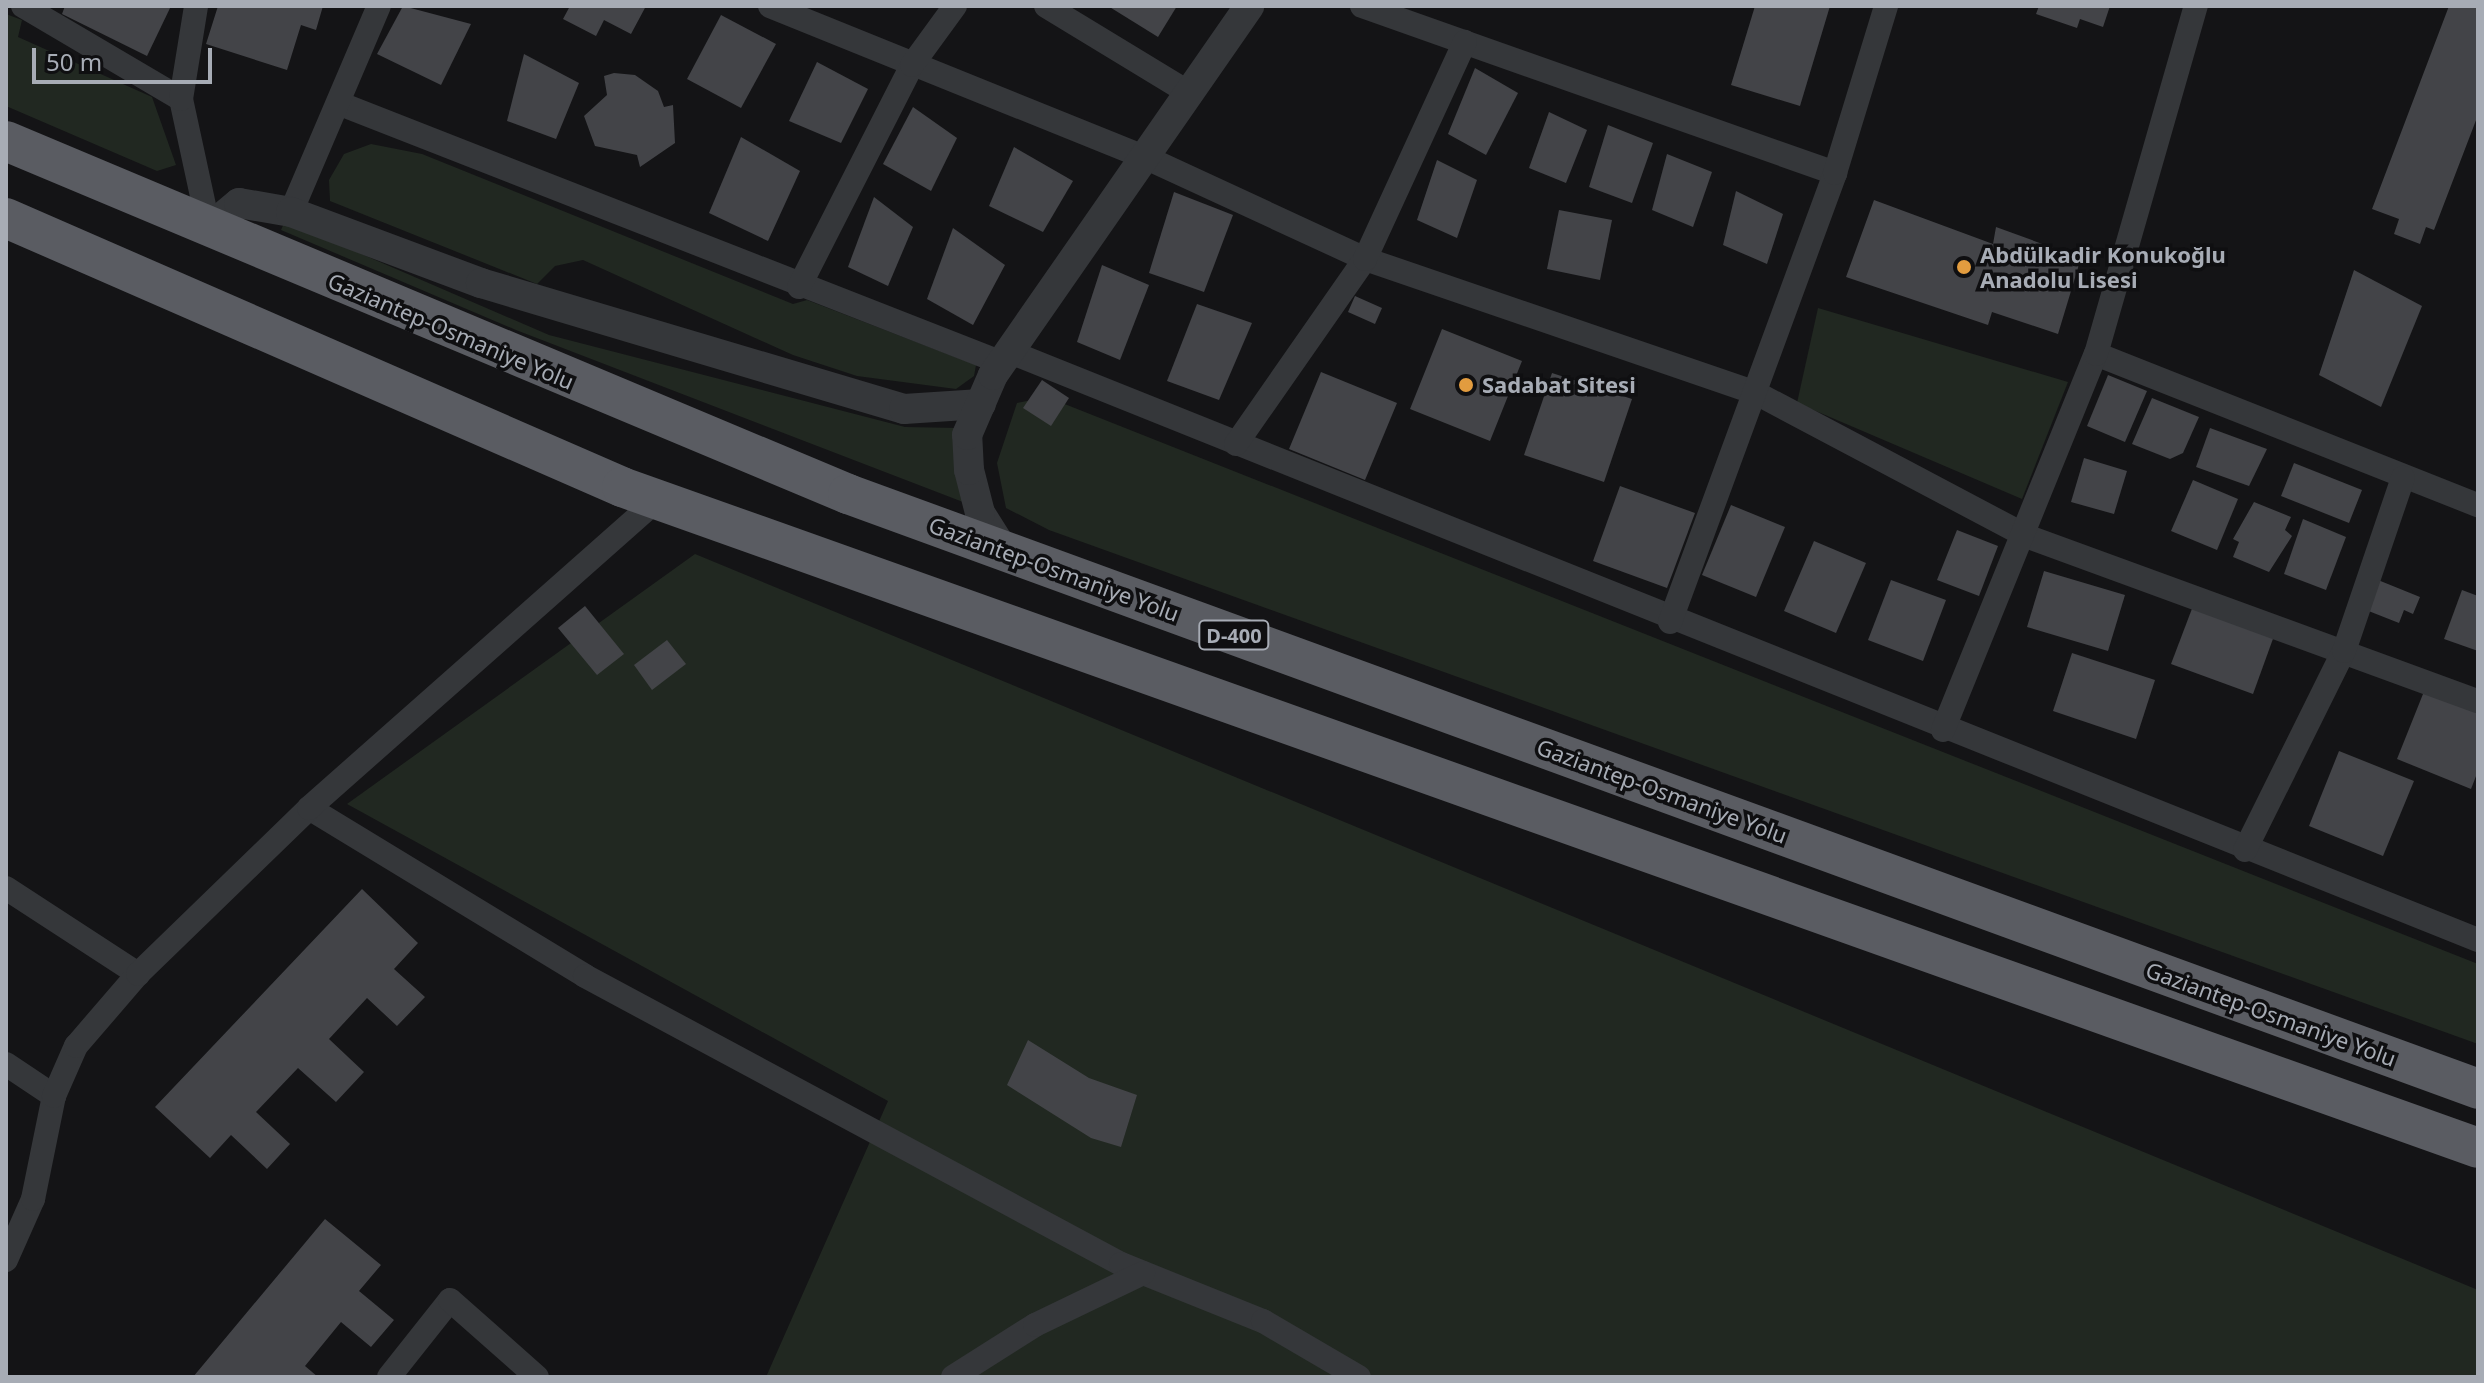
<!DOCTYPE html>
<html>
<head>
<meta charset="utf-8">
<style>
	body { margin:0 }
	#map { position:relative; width:2484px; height:1383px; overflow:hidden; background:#141416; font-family:"Noto Sans",sans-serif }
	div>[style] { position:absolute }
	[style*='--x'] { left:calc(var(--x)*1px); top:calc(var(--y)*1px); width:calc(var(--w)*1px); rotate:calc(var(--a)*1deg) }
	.green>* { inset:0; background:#212821 }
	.building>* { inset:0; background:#434448 }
	.minor>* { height:24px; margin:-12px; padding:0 12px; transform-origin:12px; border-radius:12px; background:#35373a }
	.tertiary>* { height:30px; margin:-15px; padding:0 15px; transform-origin:15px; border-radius:15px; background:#35373a }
	.trunk>* { height:40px; margin:-20px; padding:0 20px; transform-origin:20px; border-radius:20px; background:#5a5c62 }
	.dots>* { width:22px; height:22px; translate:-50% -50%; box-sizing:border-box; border:4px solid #0f0f11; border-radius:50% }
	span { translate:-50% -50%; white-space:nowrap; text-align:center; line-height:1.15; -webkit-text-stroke:7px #0f0f11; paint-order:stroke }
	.shield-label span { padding:2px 6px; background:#0f0f11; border:2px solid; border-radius:6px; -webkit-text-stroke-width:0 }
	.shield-label { font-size:20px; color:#a7acb5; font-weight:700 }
	.poi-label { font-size:22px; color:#a7acb5; font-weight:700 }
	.left { translate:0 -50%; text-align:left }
	.street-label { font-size:22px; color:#a7acb5 }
	.frame { position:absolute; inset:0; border:8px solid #a7acb5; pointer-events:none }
	.scale { position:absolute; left:32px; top:48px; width:180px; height:36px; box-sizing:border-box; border:4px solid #a7acb5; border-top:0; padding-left:10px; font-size:24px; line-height:28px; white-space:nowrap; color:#a7acb5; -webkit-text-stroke:6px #0f0f11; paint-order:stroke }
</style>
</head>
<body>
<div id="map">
	<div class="green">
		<i style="clip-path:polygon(6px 14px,22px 20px,18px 37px,152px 97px,176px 165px,157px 171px,6px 106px)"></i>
		<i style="clip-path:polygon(371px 144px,422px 154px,793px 304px,807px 300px,976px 365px,974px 376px,956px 389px,857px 376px,793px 355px,583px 260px,555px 266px,537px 284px,330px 201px,329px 180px,344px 154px)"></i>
		<i style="clip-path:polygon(285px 221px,549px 335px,905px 427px,958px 428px,963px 502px,516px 330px,281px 230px)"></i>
		<i style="clip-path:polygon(1818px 308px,2068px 382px,2022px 499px,1797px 403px)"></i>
		<i style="clip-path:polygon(1047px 397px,2478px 964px,2478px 1044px,1049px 530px,1006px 508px,997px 463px,1017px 403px)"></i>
		<i style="clip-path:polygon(695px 554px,2478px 1290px,2478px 1377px,766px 1377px,888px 1101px,347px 804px)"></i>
	</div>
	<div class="building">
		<i style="clip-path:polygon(65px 6px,171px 6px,147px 56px,62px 14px)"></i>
		<i style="clip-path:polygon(218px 6px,323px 6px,316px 30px,301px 25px,287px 70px,206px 44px)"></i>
		<i style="clip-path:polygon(403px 6px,471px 24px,441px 85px,377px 54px)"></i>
		<i style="clip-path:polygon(570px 6px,646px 6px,631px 34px,604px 20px,596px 36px,563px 19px)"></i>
		<i style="clip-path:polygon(1108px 6px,1177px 6px,1158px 37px)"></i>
		<i style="clip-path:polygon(1755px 6px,1830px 6px,1800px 106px,1731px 85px)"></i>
		<i style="clip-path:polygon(2039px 6px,2110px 6px,2103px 27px,2080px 19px,2077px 28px,2036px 14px)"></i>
		<i style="clip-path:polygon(2449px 6px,2478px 6px,2478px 115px,2434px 230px,2426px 227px,2420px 244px,2394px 234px,2399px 219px,2372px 209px)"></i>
		<i style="clip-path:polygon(721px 15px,776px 44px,741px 108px,687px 79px)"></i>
		<i style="clip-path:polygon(524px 54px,579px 83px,556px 139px,507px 121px)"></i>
		<i style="clip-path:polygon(817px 62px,868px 89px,841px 143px,789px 121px)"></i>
		<i style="clip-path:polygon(1475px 68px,1518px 93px,1486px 155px,1448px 134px)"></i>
		<i style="clip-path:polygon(614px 73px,635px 75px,658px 91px,664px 107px,673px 105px,675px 143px,640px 167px,637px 155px,595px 146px,584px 116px,607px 95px,604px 76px)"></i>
		<i style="clip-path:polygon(913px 107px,957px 138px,931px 191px,883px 164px)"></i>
		<i style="clip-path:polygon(1549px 112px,1587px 130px,1566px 183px,1529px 168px)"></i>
		<i style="clip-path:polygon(1608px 125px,1653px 143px,1632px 203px,1589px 187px)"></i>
		<i style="clip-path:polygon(741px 137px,800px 171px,768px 241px,709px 213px)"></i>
		<i style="clip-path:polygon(1014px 147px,1073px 181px,1043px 232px,989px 206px)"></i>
		<i style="clip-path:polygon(1667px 154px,1712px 172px,1693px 227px,1652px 210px)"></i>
		<i style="clip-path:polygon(1437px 160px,1477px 180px,1457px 238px,1417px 220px)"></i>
		<i style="clip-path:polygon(1736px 191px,1783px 214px,1767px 264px,1723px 245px)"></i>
		<i style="clip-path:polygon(1174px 192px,1233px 215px,1204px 292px,1149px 273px)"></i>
		<i style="clip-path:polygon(874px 197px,913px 227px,888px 286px,848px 267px)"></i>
		<i style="clip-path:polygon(1874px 200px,1993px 244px,1996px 227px,2081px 258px,2058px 334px,1992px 312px,1988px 325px,1846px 277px)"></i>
		<i style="clip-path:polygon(1559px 210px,1612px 220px,1600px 280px,1547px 269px)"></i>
		<i style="clip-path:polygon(953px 228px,1005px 265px,973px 325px,927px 299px)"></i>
		<i style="clip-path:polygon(1102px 265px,1149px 285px,1120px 360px,1077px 342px)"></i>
		<i style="clip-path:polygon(2354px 270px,2422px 306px,2381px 407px,2319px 375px)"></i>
		<i style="clip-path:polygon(1355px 296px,1382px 308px,1375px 324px,1348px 312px)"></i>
		<i style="clip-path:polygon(1197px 304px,1252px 323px,1219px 400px,1167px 381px)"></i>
		<i style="clip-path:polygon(1442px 329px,1522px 361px,1490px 441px,1410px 409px)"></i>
		<i style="clip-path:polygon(1321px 372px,1397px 403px,1365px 480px,1289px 449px)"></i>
		<i style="clip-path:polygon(1552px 373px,1632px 399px,1604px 482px,1524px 455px)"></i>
		<i style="clip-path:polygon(2108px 375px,2147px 391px,2125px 442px,2087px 426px)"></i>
		<i style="clip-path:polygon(1042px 380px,1069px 398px,1051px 426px,1023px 408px)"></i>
		<i style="clip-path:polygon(2152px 398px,2199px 417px,2183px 453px,2170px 459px,2132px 444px)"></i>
		<i style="clip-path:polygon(2210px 428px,2267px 449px,2249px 486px,2196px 467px)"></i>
		<i style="clip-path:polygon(2084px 458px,2127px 471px,2114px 514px,2071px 502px)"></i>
		<i style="clip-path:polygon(2294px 463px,2362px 490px,2349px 523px,2281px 496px)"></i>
		<i style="clip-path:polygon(2193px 480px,2238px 499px,2217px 550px,2171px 531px)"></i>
		<i style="clip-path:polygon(1620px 486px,1695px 513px,1667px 588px,1593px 561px)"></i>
		<i style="clip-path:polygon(2254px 502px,2291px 517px,2285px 530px,2292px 536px,2269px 572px,2233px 557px,2239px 542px,2233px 539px)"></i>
		<i style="clip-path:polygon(1731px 505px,1785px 527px,1756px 597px,1702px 575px)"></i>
		<i style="clip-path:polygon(2303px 519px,2346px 537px,2326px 590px,2284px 574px)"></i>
		<i style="clip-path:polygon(1957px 530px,1998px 546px,1979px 596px,1937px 580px)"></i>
		<i style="clip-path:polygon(1814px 541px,1866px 563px,1836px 633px,1784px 611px)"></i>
		<i style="clip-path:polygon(2044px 571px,2125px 595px,2108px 651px,2027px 627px)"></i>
		<i style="clip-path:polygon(1891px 580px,1946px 600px,1923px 661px,1868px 640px)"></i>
		<i style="clip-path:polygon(2378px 580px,2420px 597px,2413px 614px,2404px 610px,2399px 623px,2366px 610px)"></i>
		<i style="clip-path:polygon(2462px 590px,2478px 596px,2478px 651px,2444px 639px)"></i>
		<i style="clip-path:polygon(585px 606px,624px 654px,597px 675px,558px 628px)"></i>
		<i style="clip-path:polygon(2193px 606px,2274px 636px,2253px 694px,2171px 664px)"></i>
		<i style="clip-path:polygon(667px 640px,686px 664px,652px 690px,634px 665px)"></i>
		<i style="clip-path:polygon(2072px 653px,2155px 680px,2136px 739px,2053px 711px)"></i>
		<i style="clip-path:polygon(2427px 684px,2478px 704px,2478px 771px,2471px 789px,2397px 759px)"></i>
		<i style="clip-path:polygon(2339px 751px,2414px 781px,2383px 856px,2309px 826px)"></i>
		<i style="clip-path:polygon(362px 889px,418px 943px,394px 969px,425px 997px,397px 1026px,367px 998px,329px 1039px,364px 1072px,336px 1102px,298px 1068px,256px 1112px,290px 1144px,267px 1169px,231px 1135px,210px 1158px,155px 1107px)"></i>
		<i style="clip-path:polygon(1028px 1040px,1089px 1078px,1137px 1095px,1121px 1147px,1091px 1138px,1007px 1085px)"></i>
		<i style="clip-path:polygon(325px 1219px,381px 1265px,359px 1291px,394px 1320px,371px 1347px,341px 1322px,305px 1366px,318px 1377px,193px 1377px)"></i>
	</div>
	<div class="minor">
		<i style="--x:23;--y:6;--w:183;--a:30.5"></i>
		<i style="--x:181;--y:99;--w:132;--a:77.8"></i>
		<i style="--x:770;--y:6;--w:409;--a:22"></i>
		<i style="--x:1149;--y:159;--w:238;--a:24.8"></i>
		<i style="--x:1365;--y:259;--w:413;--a:18.9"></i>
		<i style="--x:1756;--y:393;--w:306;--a:27.9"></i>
		<i style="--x:2026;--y:536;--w:481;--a:20.1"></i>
		<i style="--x:1046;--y:6;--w:170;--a:31.3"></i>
		<i style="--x:1362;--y:6;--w:502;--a:19.45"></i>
		<i style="--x:181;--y:99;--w:94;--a:-80.8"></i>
		<i style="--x:338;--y:103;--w:713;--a:21.38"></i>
		<i style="--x:291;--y:212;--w:224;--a:-66.9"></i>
		<i style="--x:799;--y:287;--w:249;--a:-63"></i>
		<i style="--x:912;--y:65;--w:73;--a:-53.9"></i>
		<i style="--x:1010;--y:352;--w:1581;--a:21.83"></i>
		<i style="--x:2096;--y:354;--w:411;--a:21.6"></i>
		<i style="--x:1236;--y:444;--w:226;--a:-55.1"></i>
		<i style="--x:1365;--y:259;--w:239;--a:-65.3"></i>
		<i style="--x:1670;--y:622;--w:478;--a:-69.8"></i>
		<i style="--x:1835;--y:173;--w:175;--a:-73"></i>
		<i style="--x:1943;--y:730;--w:406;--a:-67.9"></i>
		<i style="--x:2096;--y:354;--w:362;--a:-74"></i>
		<i style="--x:309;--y:808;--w:323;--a:31.3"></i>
		<i style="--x:585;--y:976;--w:608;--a:28.25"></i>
		<i style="--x:1121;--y:1264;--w:153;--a:21.9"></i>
		<i style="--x:1263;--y:1321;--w:111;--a:30.3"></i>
		<i style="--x:2245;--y:850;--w:222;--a:-63.6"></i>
		<i style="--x:2344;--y:651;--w:183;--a:-71.2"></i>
		<i style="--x:6;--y:888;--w:158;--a:33.1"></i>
		<i style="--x:6;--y:1064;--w:58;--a:33.7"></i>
		<i style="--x:6;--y:1260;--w:67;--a:-66.1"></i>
		<i style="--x:33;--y:1199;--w:105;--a:-78.5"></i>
		<i style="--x:54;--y:1096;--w:55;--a:-66.3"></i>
		<i style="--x:76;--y:1046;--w:95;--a:-49.3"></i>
		<i style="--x:138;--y:974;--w:238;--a:-44.1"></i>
		<i style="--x:309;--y:808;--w:465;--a:-41.5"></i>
		<i style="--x:389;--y:1377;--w:98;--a:-51.6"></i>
		<i style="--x:450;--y:1300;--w:116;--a:41.5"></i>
		<i style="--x:953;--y:1377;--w:97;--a:-32.4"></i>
		<i style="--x:1035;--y:1325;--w:120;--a:-25.7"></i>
	</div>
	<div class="tertiary">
		<i style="--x:209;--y:228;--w:39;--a:-40"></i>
		<i style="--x:239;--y:203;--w:53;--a:9.8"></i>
		<i style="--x:291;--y:212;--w:203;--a:20.5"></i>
		<i style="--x:481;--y:283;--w:441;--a:16.6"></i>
		<i style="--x:904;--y:409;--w:77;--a:-3.7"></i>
		<i style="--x:1004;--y:551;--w:45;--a:-122.3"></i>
		<i style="--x:980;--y:513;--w:44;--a:-104.3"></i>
		<i style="--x:969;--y:470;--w:35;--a:-93"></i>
		<i style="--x:967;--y:435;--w:65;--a:-66.6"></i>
		<i style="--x:993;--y:375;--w:449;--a:-55.2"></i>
	</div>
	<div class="trunk">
		<i style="--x:6;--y:141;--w:913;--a:22.75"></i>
		<i style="--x:848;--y:494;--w:1735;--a:20.05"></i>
		<i style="--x:6;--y:218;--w:672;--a:23.59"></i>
		<i style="--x:622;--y:487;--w:1970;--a:19.6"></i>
	</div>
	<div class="dots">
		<i style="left:1964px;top:267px;background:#e29c3f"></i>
		<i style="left:1466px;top:385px;background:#e29c3f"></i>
	</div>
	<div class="shield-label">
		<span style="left:1234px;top:635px">D-400</span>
	</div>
	<div class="poi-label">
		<span class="left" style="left:1980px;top:267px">Abdülkadir Konukoğlu<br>Anadolu Lisesi</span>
		<span class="left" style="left:1482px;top:385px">Sadabat Sitesi</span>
	</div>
	<div class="street-label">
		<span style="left:451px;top:331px;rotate:23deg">Gaziantep-Osmaniye Yolu</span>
		<span style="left:1054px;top:569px;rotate:20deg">Gaziantep-Osmaniye Yolu</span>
		<span style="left:1662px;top:791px;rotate:20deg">Gaziantep-Osmaniye Yolu</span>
		<span style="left:2271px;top:1014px;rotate:20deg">Gaziantep-Osmaniye Yolu</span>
	</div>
	<div class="frame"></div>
	<div class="scale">50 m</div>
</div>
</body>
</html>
